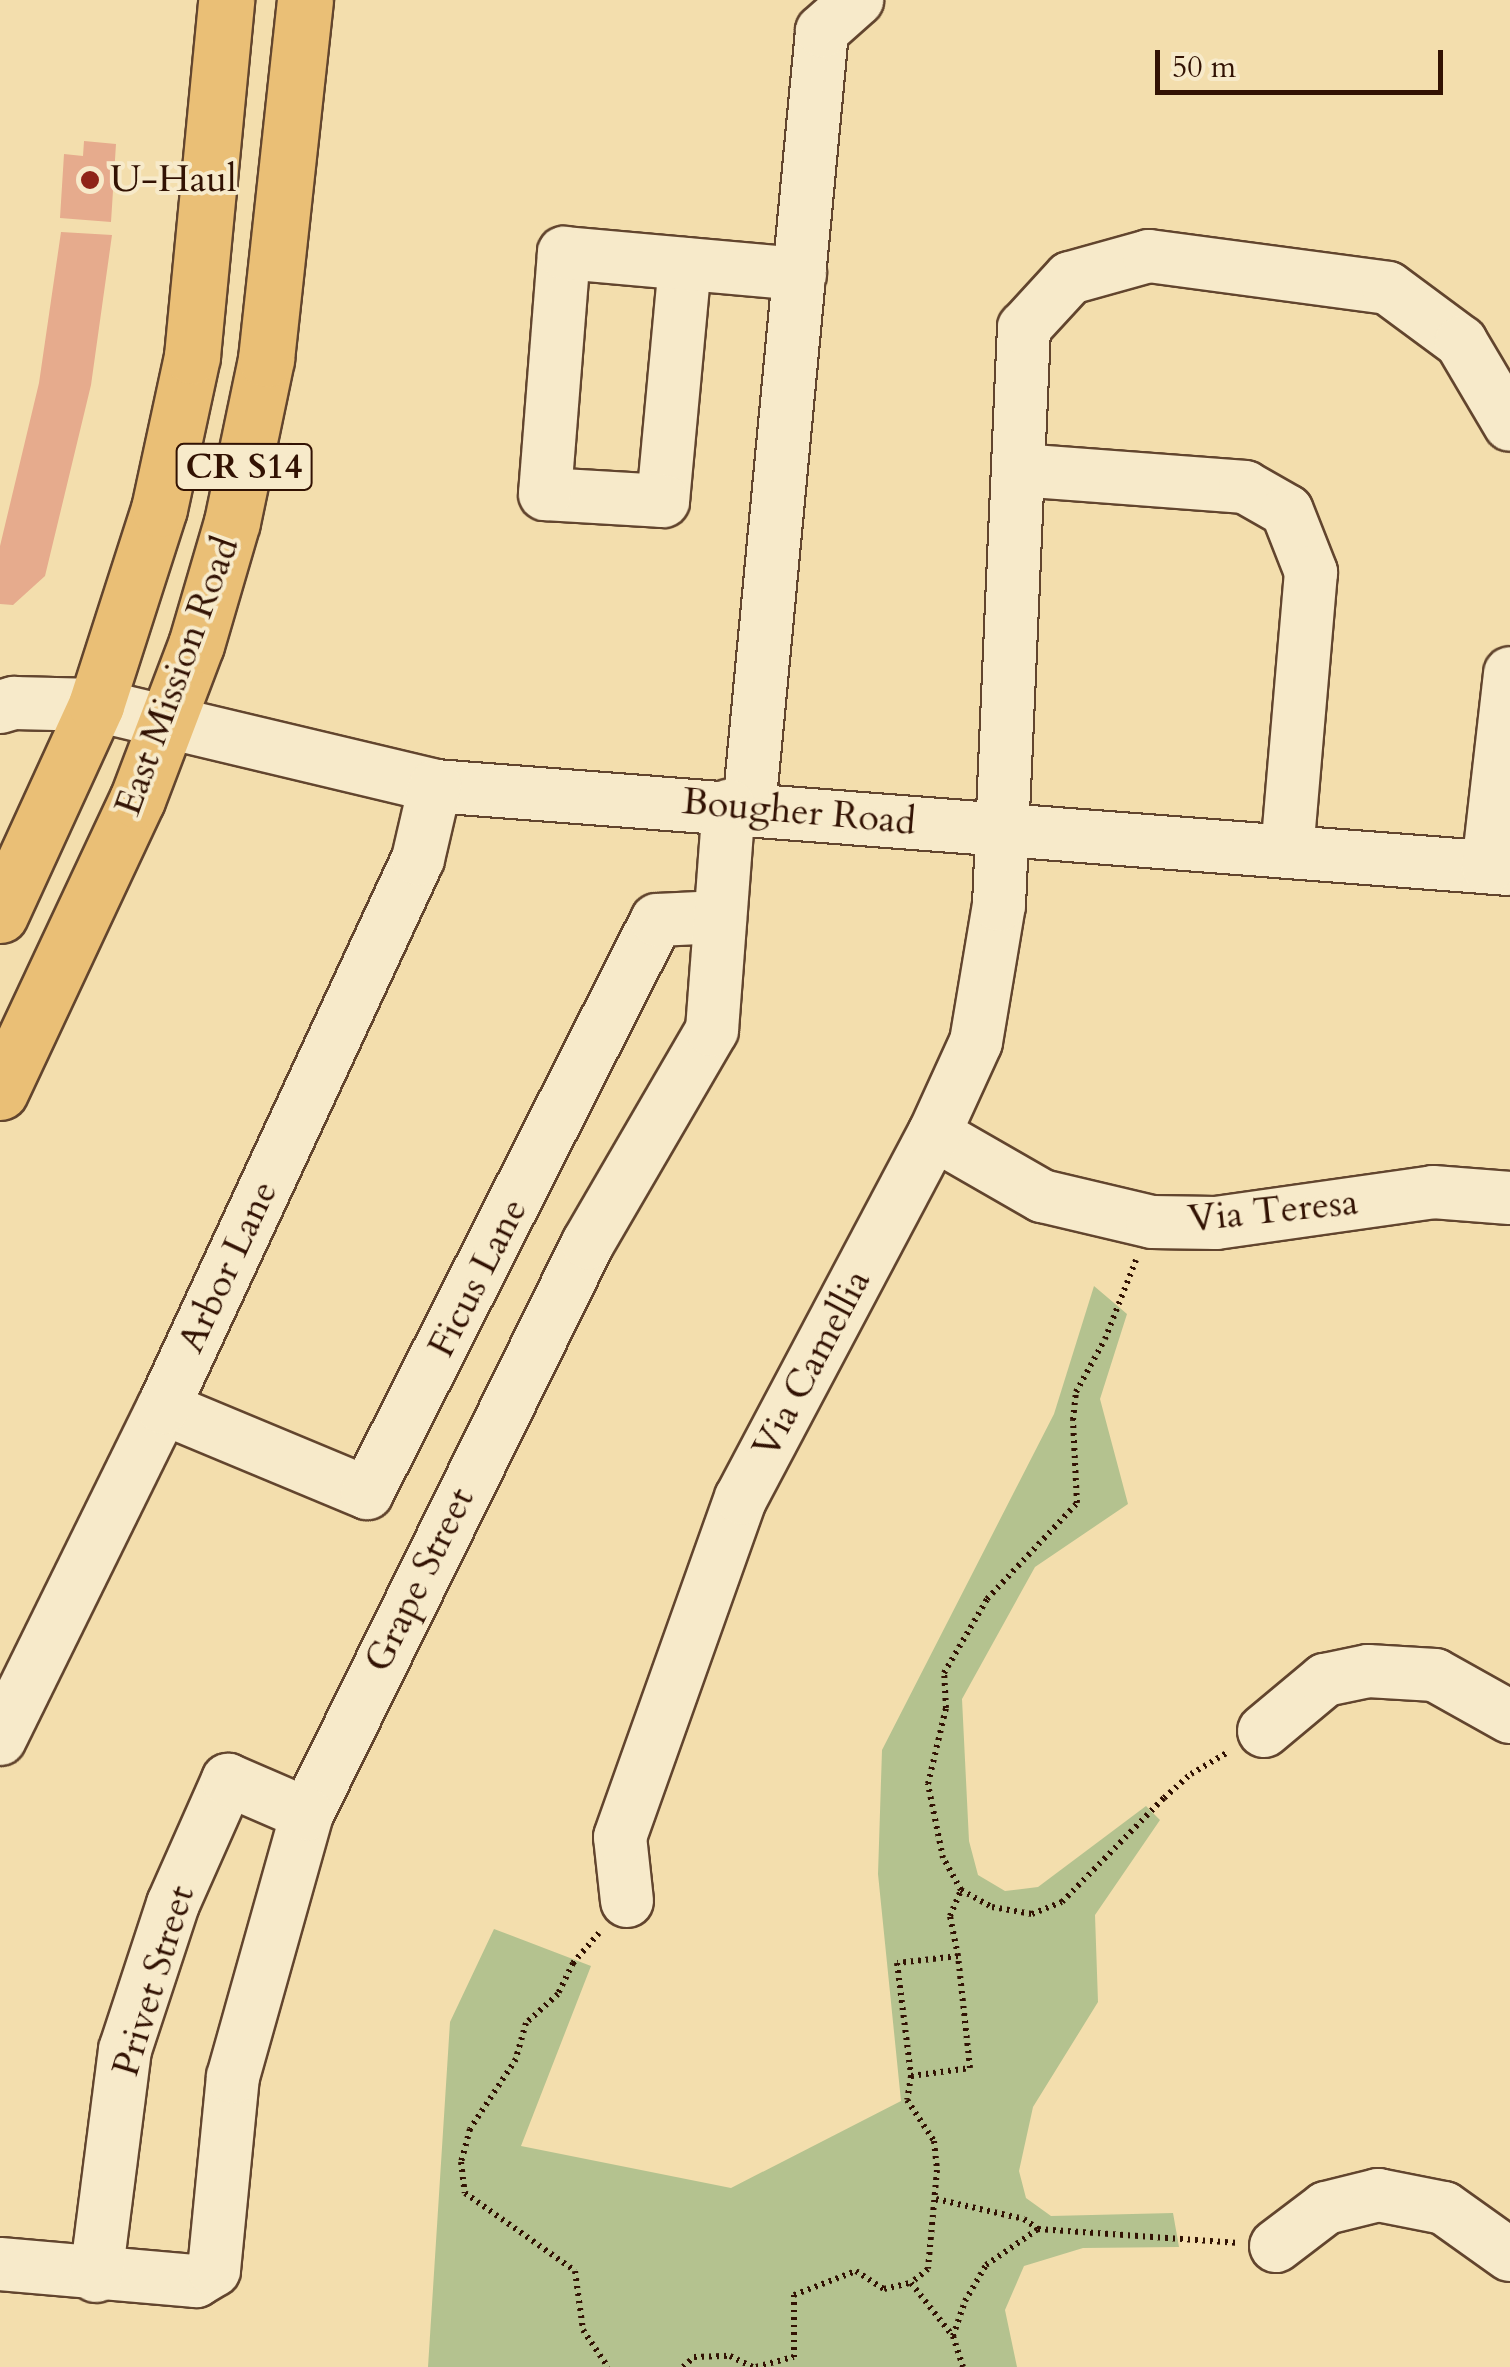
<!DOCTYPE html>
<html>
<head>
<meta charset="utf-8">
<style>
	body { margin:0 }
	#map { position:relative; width:1510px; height:2367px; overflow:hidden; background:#f3dead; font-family:Cardo,serif }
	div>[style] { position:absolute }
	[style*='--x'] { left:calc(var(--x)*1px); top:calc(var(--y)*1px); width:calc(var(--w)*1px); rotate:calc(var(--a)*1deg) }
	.green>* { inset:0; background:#b4c28f }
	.building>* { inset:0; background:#e6ab8d }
	.path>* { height:6px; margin-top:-3px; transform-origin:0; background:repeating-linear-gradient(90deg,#321203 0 2.5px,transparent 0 7.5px) }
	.roads { filter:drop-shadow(2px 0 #62452e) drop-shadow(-2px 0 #62452e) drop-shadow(0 2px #62452e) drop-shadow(0 -2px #62452e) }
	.minor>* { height:52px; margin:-26px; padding:0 26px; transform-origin:26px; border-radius:26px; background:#f7eaca }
	.major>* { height:55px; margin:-27.5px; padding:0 27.5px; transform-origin:27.5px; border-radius:27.5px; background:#eabf76 }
	.dots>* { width:28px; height:28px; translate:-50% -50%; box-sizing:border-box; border:5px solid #f7eaca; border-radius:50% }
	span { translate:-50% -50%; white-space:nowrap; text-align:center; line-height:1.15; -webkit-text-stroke:8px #f7eaca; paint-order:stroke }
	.shield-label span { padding:2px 8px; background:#f7eaca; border:2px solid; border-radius:8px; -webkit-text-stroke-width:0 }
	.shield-label { font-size:35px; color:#321203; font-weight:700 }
	.poi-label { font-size:38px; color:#321203 }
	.left { translate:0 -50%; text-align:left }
	.street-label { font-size:38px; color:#321203 }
	.scale { position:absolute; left:1155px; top:50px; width:288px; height:45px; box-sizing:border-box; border:5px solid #321203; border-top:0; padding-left:12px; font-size:30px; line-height:35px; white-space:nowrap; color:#321203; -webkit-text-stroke:8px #f7eaca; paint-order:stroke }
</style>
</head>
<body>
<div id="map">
	<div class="green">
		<i style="clip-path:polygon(1094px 1286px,1127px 1314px,1100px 1399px,1128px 1504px,1035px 1567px,962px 1699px,969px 1841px,978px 1875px,1005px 1891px,1038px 1887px,1146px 1806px,1160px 1820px,1095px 1915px,1098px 2002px,1033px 2107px,1019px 2171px,1026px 2198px,1051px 2216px,1173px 2213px,1179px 2247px,1083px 2248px,1024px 2266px,1005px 2310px,1017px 2367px,428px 2367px,450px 2022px,494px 1929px,591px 1966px,521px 2146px,731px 2188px,901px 2101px,878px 1874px,882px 1750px,1054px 1414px)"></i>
	</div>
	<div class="building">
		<i style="clip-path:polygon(84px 141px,116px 144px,111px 222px,60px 218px,64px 154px,83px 156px)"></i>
		<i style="clip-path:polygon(61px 232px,112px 235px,91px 385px,45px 576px,13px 605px,0 604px,0 546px,39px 383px)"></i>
	</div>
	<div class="path">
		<i style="--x:961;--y:1890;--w:35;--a:29"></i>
		<i style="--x:992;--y:1907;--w:41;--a:9.9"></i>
		<i style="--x:1032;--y:1914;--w:32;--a:-22"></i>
		<i style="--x:1062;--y:1902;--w:146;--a:-45.6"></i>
		<i style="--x:1164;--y:1798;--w:36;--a:-42"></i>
		<i style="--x:1191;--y:1774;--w:43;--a:-30.7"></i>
		<i style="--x:599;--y:1933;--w:40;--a:131"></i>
		<i style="--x:573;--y:1963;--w:34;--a:116"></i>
		<i style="--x:558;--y:1994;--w:43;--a:137.8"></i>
		<i style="--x:526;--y:2023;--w:37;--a:106"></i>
		<i style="--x:516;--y:2059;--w:84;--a:123.3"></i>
		<i style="--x:470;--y:2129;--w:34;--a:105"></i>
		<i style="--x:461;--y:2162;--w:31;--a:83"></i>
		<i style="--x:465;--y:2193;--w:135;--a:35.3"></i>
		<i style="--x:575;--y:2271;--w:60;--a:82.3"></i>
		<i style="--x:583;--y:2330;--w:45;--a:56"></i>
		<i style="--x:958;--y:1956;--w:41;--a:-101.3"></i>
		<i style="--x:950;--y:1916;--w:28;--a:-67"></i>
		<i style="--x:961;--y:1890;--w:37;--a:-119"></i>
		<i style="--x:943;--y:1858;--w:76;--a:-101.5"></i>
		<i style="--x:928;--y:1784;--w:78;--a:-76.7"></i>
		<i style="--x:946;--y:1708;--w:35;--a:-93"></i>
		<i style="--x:944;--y:1673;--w:86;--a:-59.8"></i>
		<i style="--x:987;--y:1599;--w:132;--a:-46.8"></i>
		<i style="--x:1077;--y:1503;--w:83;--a:-92.8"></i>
		<i style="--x:1073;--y:1420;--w:28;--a:-84"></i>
		<i style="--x:1076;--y:1392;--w:60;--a:-61.3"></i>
		<i style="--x:1105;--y:1339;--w:85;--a:-68.6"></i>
		<i style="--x:911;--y:2076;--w:60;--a:-7.7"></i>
		<i style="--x:970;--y:2068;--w:113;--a:-96.1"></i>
		<i style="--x:958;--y:1956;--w:61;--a:173.5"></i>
		<i style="--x:897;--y:1963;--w:114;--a:82.9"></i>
		<i style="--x:911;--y:2076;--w:24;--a:99"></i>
		<i style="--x:907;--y:2100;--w:49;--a:56.6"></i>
		<i style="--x:934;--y:2141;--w:29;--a:84"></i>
		<i style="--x:937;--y:2170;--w:99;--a:95.2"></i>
		<i style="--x:928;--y:2269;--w:22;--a:141"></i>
		<i style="--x:936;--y:2199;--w:90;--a:12.8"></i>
		<i style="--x:1024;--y:2219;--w:17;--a:36"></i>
		<i style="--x:683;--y:2367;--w:15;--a:-42"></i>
		<i style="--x:694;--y:2357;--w:36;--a:-2"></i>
		<i style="--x:730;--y:2356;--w:25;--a:26"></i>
		<i style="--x:756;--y:2367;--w:39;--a:-15"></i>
		<i style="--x:794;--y:2357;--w:62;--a:-90"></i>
		<i style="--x:794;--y:2295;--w:66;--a:-21.2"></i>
		<i style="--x:856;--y:2271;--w:33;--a:33"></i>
		<i style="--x:884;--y:2289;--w:28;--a:-13"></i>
		<i style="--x:911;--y:2283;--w:66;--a:51.7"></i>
		<i style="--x:963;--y:2367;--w:33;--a:-108"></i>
		<i style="--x:953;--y:2336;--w:37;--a:-71"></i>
		<i style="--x:965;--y:2301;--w:42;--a:-59.7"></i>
		<i style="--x:986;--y:2265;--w:63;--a:-34.7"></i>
		<i style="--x:1038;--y:2229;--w:198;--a:4"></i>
	</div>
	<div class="roads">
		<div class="minor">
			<i style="--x:685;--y:264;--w:238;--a:95.3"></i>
			<i style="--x:663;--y:501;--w:118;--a:-176.6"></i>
			<i style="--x:545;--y:494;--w:242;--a:-85.5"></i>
			<i style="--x:564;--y:253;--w:237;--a:5.1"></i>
			<i style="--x:1019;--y:470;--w:227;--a:4.3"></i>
			<i style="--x:1245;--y:487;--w:48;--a:29.7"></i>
			<i style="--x:1287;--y:511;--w:66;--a:68.5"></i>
			<i style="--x:1311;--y:572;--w:280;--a:94.9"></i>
			<i style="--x:0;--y:707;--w:15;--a:-16"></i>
			<i style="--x:14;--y:703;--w:82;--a:1.4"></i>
			<i style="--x:96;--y:705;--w:349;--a:13.4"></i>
			<i style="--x:435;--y:786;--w:1078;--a:4.42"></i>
			<i style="--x:749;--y:808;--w:780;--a:-84.63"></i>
			<i style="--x:822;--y:31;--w:47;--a:-41.5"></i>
			<i style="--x:1488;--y:867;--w:195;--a:-83.5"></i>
			<i style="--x:934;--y:1134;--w:125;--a:29.9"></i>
			<i style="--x:1042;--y:1196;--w:113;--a:13.3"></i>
			<i style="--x:1152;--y:1222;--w:64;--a:0.9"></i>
			<i style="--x:1216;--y:1223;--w:219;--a:-8.1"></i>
			<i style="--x:1433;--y:1192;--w:77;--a:4.5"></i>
			<i style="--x:163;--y:1408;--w:221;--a:22.6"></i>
			<i style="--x:367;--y:1493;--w:642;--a:-63.16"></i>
			<i style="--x:657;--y:920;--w:63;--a:-2.7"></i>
			<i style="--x:1264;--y:1731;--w:80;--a:-39.9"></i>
			<i style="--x:1325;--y:1680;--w:44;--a:-11.8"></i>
			<i style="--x:1368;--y:1671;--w:67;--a:3.4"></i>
			<i style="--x:1435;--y:1675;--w:86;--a:29.2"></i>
			<i style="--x:0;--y:1739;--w:369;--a:-63.8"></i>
			<i style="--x:163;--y:1408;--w:605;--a:-65.09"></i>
			<i style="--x:418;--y:859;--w:75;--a:-76.9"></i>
			<i style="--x:627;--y:1901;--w:64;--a:-96.2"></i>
			<i style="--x:620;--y:1837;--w:360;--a:-70.4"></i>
			<i style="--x:741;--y:1498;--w:412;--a:-62.1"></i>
			<i style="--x:934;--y:1134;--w:101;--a:-65.5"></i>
			<i style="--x:976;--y:1042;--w:139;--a:-80.5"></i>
			<i style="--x:999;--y:905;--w:578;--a:-87.52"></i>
			<i style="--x:1024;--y:328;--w:68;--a:-47.4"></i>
			<i style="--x:1070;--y:278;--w:82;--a:-15.6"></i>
			<i style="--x:1149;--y:256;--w:241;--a:7.6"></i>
			<i style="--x:1388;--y:288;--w:91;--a:36.5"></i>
			<i style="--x:1461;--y:342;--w:96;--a:59.4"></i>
			<i style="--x:1276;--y:2246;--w:63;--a:-37.2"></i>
			<i style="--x:1326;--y:2208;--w:54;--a:-14"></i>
			<i style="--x:1378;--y:2195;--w:67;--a:11.1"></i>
			<i style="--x:1444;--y:2208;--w:81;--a:35.5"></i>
			<i style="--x:0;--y:2264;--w:197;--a:5"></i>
			<i style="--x:196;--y:2281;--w:21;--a:-31"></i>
			<i style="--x:214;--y:2270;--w:194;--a:-84.4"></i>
			<i style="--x:233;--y:2077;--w:273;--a:-74.3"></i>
			<i style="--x:307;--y:1814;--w:636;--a:-63.8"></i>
			<i style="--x:588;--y:1243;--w:246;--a:-59.8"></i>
			<i style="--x:712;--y:1030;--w:225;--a:-85.7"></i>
			<i style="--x:96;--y:2276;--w:228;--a:-82.7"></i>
			<i style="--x:125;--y:2050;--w:154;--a:-71.8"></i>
			<i style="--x:173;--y:1904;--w:136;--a:-66.1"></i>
			<i style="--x:228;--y:1780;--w:86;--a:23.3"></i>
		</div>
		<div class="major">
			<i style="--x:0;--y:915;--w:231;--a:-65.4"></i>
			<i style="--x:96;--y:705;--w:206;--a:-72.2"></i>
			<i style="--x:159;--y:509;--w:157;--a:-77.8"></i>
			<i style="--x:192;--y:356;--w:358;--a:-84.5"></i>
			<i style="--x:0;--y:1092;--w:323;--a:-64.9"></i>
			<i style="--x:137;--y:800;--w:166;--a:-69.2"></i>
			<i style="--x:196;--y:645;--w:128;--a:-73.7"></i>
			<i style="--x:232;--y:522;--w:167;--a:-78.2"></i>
			<i style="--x:266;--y:359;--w:361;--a:-83.8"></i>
		</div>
	</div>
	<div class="dots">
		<i style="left:90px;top:180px;background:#8f2418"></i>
	</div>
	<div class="shield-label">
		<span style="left:244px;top:467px">CR S14</span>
	</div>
	<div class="poi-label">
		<span class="left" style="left:110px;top:180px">U-Haul</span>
	</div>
	<div class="street-label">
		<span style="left:177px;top:676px;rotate:-70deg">East Mission Road</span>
		<span style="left:799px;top:812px;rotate:5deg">Bougher Road</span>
		<span style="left:1273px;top:1211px;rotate:-6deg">Via Teresa</span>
		<span style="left:228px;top:1267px;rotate:-65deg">Arbor Lane</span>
		<span style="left:478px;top:1278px;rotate:-63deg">Ficus Lane</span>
		<span style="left:812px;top:1364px;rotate:-62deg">Via Camellia</span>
		<span style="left:420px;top:1580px;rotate:-64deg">Grape Street</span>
		<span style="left:154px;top:1981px;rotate:-73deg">Privet Street</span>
	</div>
	<div class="scale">50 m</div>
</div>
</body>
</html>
